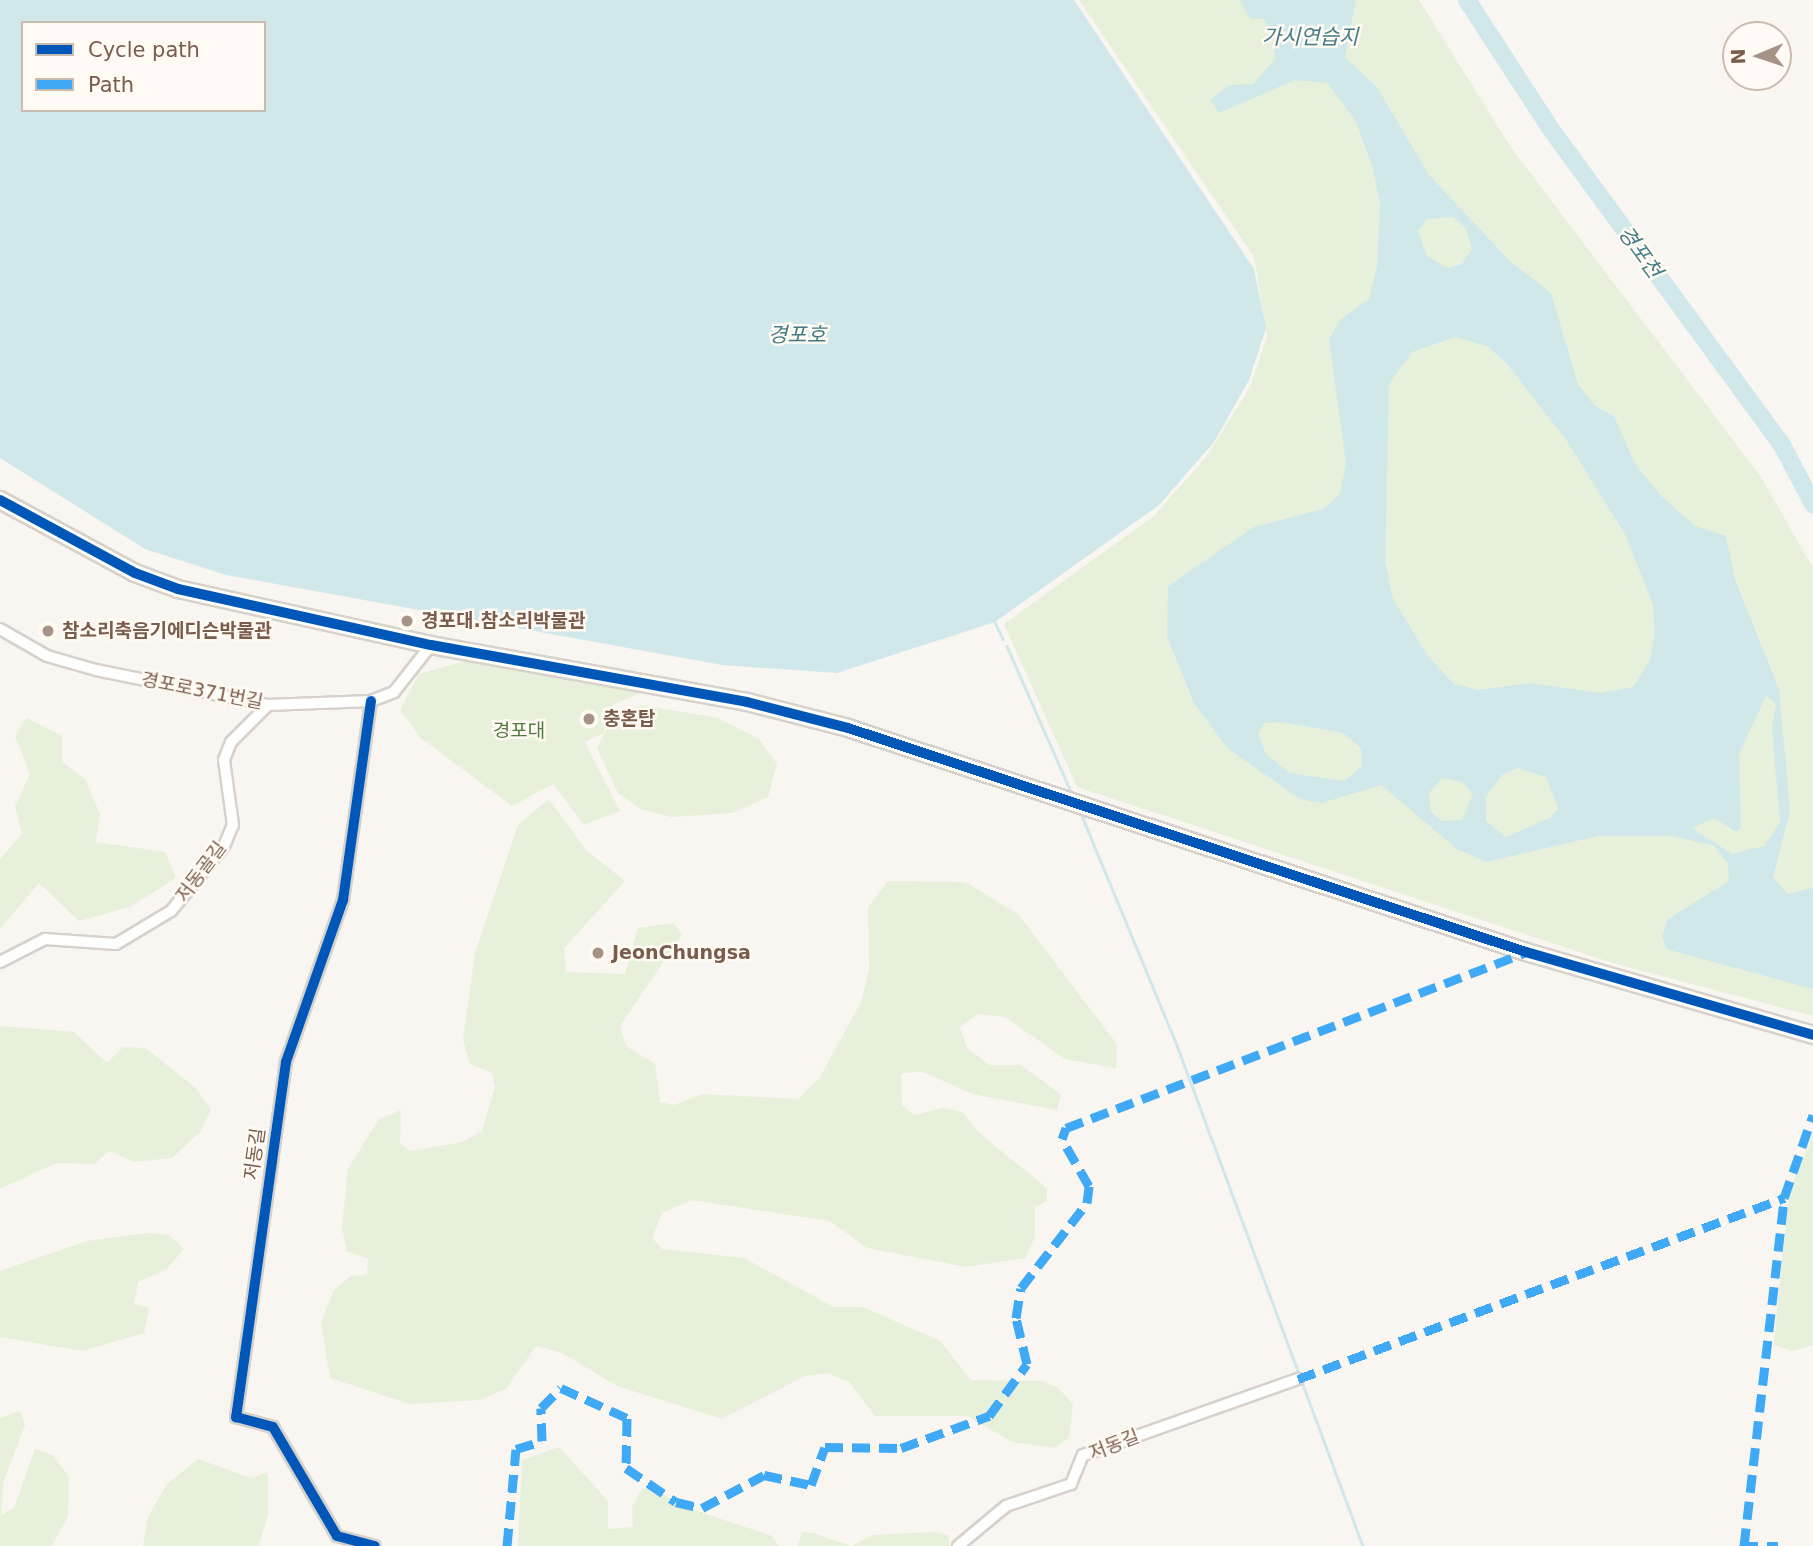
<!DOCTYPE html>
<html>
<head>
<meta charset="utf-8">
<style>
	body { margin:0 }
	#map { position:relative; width:1813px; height:1546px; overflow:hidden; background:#f9f5f0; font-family:"DejaVu Sans","Noto Sans KR",sans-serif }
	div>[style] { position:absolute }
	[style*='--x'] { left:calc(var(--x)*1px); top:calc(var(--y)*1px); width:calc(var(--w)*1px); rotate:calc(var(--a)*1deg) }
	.green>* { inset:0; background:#e7f0db }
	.water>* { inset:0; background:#d0e8ea }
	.stream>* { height:2.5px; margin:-1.25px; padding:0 1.25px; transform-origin:1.25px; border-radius:1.25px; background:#d0e8ea }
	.river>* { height:18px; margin:-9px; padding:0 9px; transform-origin:9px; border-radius:9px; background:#d0e8ea }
	.roads { filter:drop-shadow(2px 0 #d7d1cb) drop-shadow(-2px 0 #d7d1cb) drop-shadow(0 2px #d7d1cb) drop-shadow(0 -2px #d7d1cb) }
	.street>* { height:10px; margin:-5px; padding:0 5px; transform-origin:5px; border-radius:5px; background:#fefefd }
	.secondary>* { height:16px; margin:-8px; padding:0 8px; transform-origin:8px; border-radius:8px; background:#fefefd }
	.quiet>* { height:9px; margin-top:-4.5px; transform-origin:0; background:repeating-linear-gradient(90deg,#3fa9f5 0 18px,transparent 0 27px) }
	.cycleway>* { height:10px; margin:-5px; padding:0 5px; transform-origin:5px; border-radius:5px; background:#0057b8 }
	.dots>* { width:19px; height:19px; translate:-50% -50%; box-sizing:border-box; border:4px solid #fffaf3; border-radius:50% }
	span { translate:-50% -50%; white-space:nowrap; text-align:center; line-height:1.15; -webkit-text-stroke:5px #fffaf3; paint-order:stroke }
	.poi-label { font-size:19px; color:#7a5c4d; font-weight:700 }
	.left { translate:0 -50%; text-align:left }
	.street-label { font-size:19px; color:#7a5c4d }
	.park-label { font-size:19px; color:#537a41 }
	.water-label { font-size:21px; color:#437c86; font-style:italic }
	.legend { position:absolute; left:21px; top:21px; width:245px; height:91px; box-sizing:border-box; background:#fffaf3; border:2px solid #cabbb1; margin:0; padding:9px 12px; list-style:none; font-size:21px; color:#7a5c4d }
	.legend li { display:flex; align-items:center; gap:14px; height:35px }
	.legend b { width:35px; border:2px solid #cabbb1 }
	.north { position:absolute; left:1722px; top:21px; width:70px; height:70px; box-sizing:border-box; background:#fffaf3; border:2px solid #cabbb1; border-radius:50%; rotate:268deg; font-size:19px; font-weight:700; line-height:28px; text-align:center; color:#7a5c4d }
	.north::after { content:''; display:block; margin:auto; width:24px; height:32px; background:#a69286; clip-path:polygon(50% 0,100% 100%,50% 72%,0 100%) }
</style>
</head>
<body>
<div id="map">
	<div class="green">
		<i style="clip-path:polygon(1079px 0,1419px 0,1512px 149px,1761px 477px,1813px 568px,1813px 1016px,1616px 964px,1077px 787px,1004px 624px,1154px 516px,1206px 457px,1250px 387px,1267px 337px,1254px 257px)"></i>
		<i style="clip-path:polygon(473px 659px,640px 693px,606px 708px,604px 733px,585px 742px,620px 811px,584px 825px,553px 784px,512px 806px,421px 738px,400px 710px,419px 674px)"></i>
		<i style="clip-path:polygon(641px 705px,718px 718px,759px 739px,777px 764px,768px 797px,733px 813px,671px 817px,640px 809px,618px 793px,597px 748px,614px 716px)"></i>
		<i style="clip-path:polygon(26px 718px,62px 736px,62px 762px,85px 779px,100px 814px,96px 842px,165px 852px,176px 878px,130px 907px,79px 921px,39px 883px,0 929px,0 859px,22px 834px,15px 806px,30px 774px,15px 736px)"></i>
		<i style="clip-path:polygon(549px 799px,586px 850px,625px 881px,564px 948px,566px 972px,625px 974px,638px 928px,674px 923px,682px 935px,620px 1026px,626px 1046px,655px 1064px,660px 1102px,674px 1105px,702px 1094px,798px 1099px,819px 1079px,862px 1000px,869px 969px,868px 907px,888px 881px,965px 882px,1018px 914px,1117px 1044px,1116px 1068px,1065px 1059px,1005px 1017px,978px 1014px,960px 1027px,967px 1048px,990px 1065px,1020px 1065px,1046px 1083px,1061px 1095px,1057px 1110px,972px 1094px,921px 1071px,901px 1074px,902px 1105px,914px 1115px,942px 1108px,963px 1112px,977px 1131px,1047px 1188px,1047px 1201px,1035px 1207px,1035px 1237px,1025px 1258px,966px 1267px,867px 1248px,830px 1221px,692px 1200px,662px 1213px,652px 1238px,662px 1249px,744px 1258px,834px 1307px,863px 1307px,940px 1341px,971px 1380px,1042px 1381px,1058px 1388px,1073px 1404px,1069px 1438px,1054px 1448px,1012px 1442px,967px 1416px,875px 1416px,849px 1382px,828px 1373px,805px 1376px,722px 1419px,617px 1386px,562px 1353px,536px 1346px,506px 1389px,480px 1400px,410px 1404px,330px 1378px,321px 1322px,334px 1290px,351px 1276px,367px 1274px,368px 1259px,347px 1251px,342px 1228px,348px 1169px,379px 1119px,401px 1110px,400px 1143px,410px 1151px,463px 1142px,482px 1131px,495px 1087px,492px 1073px,470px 1064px,463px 1040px,475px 953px,518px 825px)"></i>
		<i style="clip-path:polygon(0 1026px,74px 1032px,107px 1063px,123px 1047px,145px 1048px,196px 1088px,211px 1110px,200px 1132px,172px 1158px,133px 1162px,110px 1151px,94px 1164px,56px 1163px,0 1189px)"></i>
		<i style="clip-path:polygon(1813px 1136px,1813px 1345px,1792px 1351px,1774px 1345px,1781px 1270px,1790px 1189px)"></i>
		<i style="clip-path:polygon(148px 1233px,169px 1235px,184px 1249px,167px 1269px,138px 1282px,134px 1304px,149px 1308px,144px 1333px,83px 1351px,0 1337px,0 1271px,87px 1241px)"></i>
		<i style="clip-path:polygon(20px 1411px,25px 1425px,4px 1480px,1px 1515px,14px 1508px,35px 1449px,53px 1455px,69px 1477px,68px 1516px,52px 1546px,0 1546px,0 1418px)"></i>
		<i style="clip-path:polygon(559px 1447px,608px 1501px,608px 1529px,633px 1527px,632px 1507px,642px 1488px,654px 1489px,685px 1507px,772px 1536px,779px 1546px,518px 1546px,522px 1460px)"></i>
		<i style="clip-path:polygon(198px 1459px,251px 1478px,268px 1472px,268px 1514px,259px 1546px,143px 1546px,148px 1517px,167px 1484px)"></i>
		<i style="clip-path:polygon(802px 1532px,813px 1533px,851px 1546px,798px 1546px)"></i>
		<i style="clip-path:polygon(934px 1532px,948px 1535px,950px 1546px,852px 1546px,873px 1535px)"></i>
	</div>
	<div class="water">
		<i style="clip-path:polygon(evenodd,0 0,1074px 0,1254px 269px,1266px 328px,1249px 380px,1214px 442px,1159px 505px,995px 622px,837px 673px,722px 665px,226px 575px,145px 549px,0 458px,0 0,23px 23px,264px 23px,264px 110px,23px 110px,23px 23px)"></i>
		<i style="clip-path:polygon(evenodd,1239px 0,1356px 0,1345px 57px,1377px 87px,1429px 175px,1510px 261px,1551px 293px,1578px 384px,1594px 405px,1614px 416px,1634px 462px,1659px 494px,1695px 526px,1726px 536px,1735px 580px,1779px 689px,1790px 811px,1773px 877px,1787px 894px,1813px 888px,1813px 989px,1666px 949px,1662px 936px,1668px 919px,1729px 881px,1728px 863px,1713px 845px,1671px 836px,1598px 836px,1487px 862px,1457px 849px,1381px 785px,1322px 803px,1300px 799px,1227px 748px,1194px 703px,1167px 637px,1168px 586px,1254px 527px,1323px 509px,1340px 494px,1346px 463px,1329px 339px,1340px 320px,1369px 299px,1377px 267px,1380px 203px,1372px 166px,1357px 124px,1328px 83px,1295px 80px,1219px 113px,1210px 100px,1230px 85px,1253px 84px,1275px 59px,1273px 33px,1264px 19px,1250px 18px,1239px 0,1453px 217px,1466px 228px,1472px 249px,1462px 264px,1447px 268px,1427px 256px,1418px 231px,1427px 219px,1453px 217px,1239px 0,1455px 337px,1487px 346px,1506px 363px,1565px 438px,1626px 536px,1653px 605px,1655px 632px,1650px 660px,1633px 687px,1600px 693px,1529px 683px,1478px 690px,1454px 684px,1427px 655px,1393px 599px,1385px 561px,1389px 384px,1412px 352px,1455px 337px,1239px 0,1766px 696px,1776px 704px,1772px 728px,1780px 823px,1764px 846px,1732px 854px,1692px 828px,1714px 818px,1736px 832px,1741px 828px,1739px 754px,1766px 696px,1239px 0,1281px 722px,1343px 733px,1361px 748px,1362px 766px,1344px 781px,1289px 773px,1266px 754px,1258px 733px,1264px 723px,1281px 722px,1239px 0,1518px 768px,1546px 777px,1558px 808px,1550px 818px,1505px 837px,1486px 821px,1486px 797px,1502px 775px,1518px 768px,1239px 0,1442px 778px,1462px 782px,1473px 794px,1462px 820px,1441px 821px,1431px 812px,1429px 793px,1442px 778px)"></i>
	</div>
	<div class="stream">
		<i style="--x:995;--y:622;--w:19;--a:65"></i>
		<i style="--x:1007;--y:646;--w:164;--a:66.3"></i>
		<i style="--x:1080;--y:811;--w:248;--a:67.5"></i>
		<i style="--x:1175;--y:1040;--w:540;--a:69.62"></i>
	</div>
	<div class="river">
		<i style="--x:1467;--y:0;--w:153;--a:57"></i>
		<i style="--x:1550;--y:128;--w:393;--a:53.8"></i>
		<i style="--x:1782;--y:445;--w:67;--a:62.3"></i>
	</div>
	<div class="roads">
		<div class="street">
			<i style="--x:0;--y:629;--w:54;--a:29.9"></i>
			<i style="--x:47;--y:656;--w:51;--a:15.9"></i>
			<i style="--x:96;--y:670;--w:176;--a:11.5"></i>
			<i style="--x:268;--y:705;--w:103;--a:-2.2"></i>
			<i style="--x:371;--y:701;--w:25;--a:-21"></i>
			<i style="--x:394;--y:692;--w:60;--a:-51.8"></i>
			<i style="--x:371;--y:701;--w:201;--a:98"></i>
			<i style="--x:343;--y:900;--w:172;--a:109.4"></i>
			<i style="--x:286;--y:1062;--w:359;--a:98"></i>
			<i style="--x:236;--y:1417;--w:38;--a:15"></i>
			<i style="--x:273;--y:1427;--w:126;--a:59.6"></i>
			<i style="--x:337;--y:1536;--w:39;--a:15"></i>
			<i style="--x:0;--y:962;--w:51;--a:-27.1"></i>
			<i style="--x:45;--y:939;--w:71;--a:4"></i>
			<i style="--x:116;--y:944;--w:64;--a:-31"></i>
			<i style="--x:171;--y:911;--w:84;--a:-50.8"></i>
			<i style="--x:224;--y:846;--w:23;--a:-67"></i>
			<i style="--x:233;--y:825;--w:66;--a:-97.9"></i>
			<i style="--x:224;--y:760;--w:19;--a:-69"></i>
			<i style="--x:231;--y:742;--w:52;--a:-45"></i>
			<i style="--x:958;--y:1546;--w:62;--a:-39.8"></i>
			<i style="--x:1006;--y:1506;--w:69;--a:-18.7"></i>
			<i style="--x:1071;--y:1484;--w:31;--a:-68"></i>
			<i style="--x:1083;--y:1455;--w:228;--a:-19.5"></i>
		</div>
		<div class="secondary">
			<i style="--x:0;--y:500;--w:153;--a:28.4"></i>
			<i style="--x:135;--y:573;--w:46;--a:20.4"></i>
			<i style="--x:178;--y:589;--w:259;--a:12.5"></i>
			<i style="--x:431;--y:645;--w:321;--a:10.2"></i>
			<i style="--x:747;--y:702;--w:104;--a:14.4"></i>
			<i style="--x:848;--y:728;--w:714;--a:18.28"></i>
			<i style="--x:1526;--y:952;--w:299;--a:16.1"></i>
		</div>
	</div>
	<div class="quiet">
		<i style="--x:1298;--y:1379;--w:519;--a:-20.43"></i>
		<i style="--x:507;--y:1546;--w:97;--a:-84.7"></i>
		<i style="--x:516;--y:1449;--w:27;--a:-17"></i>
		<i style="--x:542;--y:1441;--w:33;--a:-92"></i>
		<i style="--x:541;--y:1408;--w:28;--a:-45"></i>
		<i style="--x:561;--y:1388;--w:72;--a:24.4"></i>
		<i style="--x:627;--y:1418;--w:50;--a:91.1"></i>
		<i style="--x:626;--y:1468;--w:60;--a:34.2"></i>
		<i style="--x:676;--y:1502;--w:27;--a:13"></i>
		<i style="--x:702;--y:1508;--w:70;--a:-28"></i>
		<i style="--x:764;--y:1475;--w:48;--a:12"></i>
		<i style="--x:811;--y:1485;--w:40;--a:-69.8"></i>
		<i style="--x:825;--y:1447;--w:76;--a:0.8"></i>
		<i style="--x:901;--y:1448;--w:94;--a:-20"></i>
		<i style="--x:989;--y:1416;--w:64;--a:-53.8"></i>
		<i style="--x:1027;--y:1364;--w:47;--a:-103.4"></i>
		<i style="--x:1016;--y:1318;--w:30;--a:-81"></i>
		<i style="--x:1021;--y:1288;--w:108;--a:-52.2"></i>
		<i style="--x:1087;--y:1203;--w:17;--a:-83"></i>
		<i style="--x:1089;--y:1186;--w:54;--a:-119.9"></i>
		<i style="--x:1062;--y:1139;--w:12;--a:-70"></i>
		<i style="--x:1066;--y:1128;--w:491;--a:-20.9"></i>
		<i style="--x:1740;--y:1546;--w:38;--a:0"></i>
		<i style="--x:1744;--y:1546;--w:350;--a:-83.4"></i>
		<i style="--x:1784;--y:1198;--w:88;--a:-70.7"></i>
	</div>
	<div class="cycleway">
		<i style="--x:0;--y:500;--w:153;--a:28.4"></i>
		<i style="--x:135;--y:573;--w:46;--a:20.4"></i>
		<i style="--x:178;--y:589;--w:259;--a:12.5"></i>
		<i style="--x:431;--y:645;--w:321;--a:10.2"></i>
		<i style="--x:747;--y:702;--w:104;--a:14.4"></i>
		<i style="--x:848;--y:728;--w:714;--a:18.28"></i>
		<i style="--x:1526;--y:952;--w:299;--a:16.1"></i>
		<i style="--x:371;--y:701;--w:201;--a:98"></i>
		<i style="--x:343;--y:900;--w:172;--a:109.4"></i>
		<i style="--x:286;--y:1062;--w:359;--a:98"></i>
		<i style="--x:236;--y:1417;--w:38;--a:15"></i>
		<i style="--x:273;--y:1427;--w:126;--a:59.6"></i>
		<i style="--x:337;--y:1536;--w:39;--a:15"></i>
	</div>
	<div class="dots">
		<i style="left:407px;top:621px;background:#a69286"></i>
		<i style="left:48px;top:631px;background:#a69286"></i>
		<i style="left:589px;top:719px;background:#a69286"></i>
		<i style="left:598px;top:953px;background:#a69286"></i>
	</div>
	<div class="poi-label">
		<span class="left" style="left:421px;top:621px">경포대.참소리박물관</span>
		<span class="left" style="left:62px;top:631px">참소리축음기에디슨박물관</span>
		<span class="left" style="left:603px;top:719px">충혼탑</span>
		<span class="left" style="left:612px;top:953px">JeonChungsa</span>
	</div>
	<div class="street-label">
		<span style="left:202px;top:691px;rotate:11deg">경포로371번길</span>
		<span style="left:201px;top:872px;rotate:-53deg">저동골길</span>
		<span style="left:255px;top:1154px;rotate:-82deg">저동길</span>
		<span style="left:1114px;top:1445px;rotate:-21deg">저동길</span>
	</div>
	<div class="park-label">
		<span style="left:519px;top:731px">경포대</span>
	</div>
	<div class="water-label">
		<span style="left:1310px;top:37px">가시연습지</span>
		<span style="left:1640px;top:252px;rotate:54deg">경포천</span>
		<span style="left:797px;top:335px">경포호</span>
	</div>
	<ul class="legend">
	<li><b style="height:9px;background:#0057b8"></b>Cycle path</li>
	<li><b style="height:9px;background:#3fa9f5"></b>Path</li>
	</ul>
	<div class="north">N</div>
</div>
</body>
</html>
